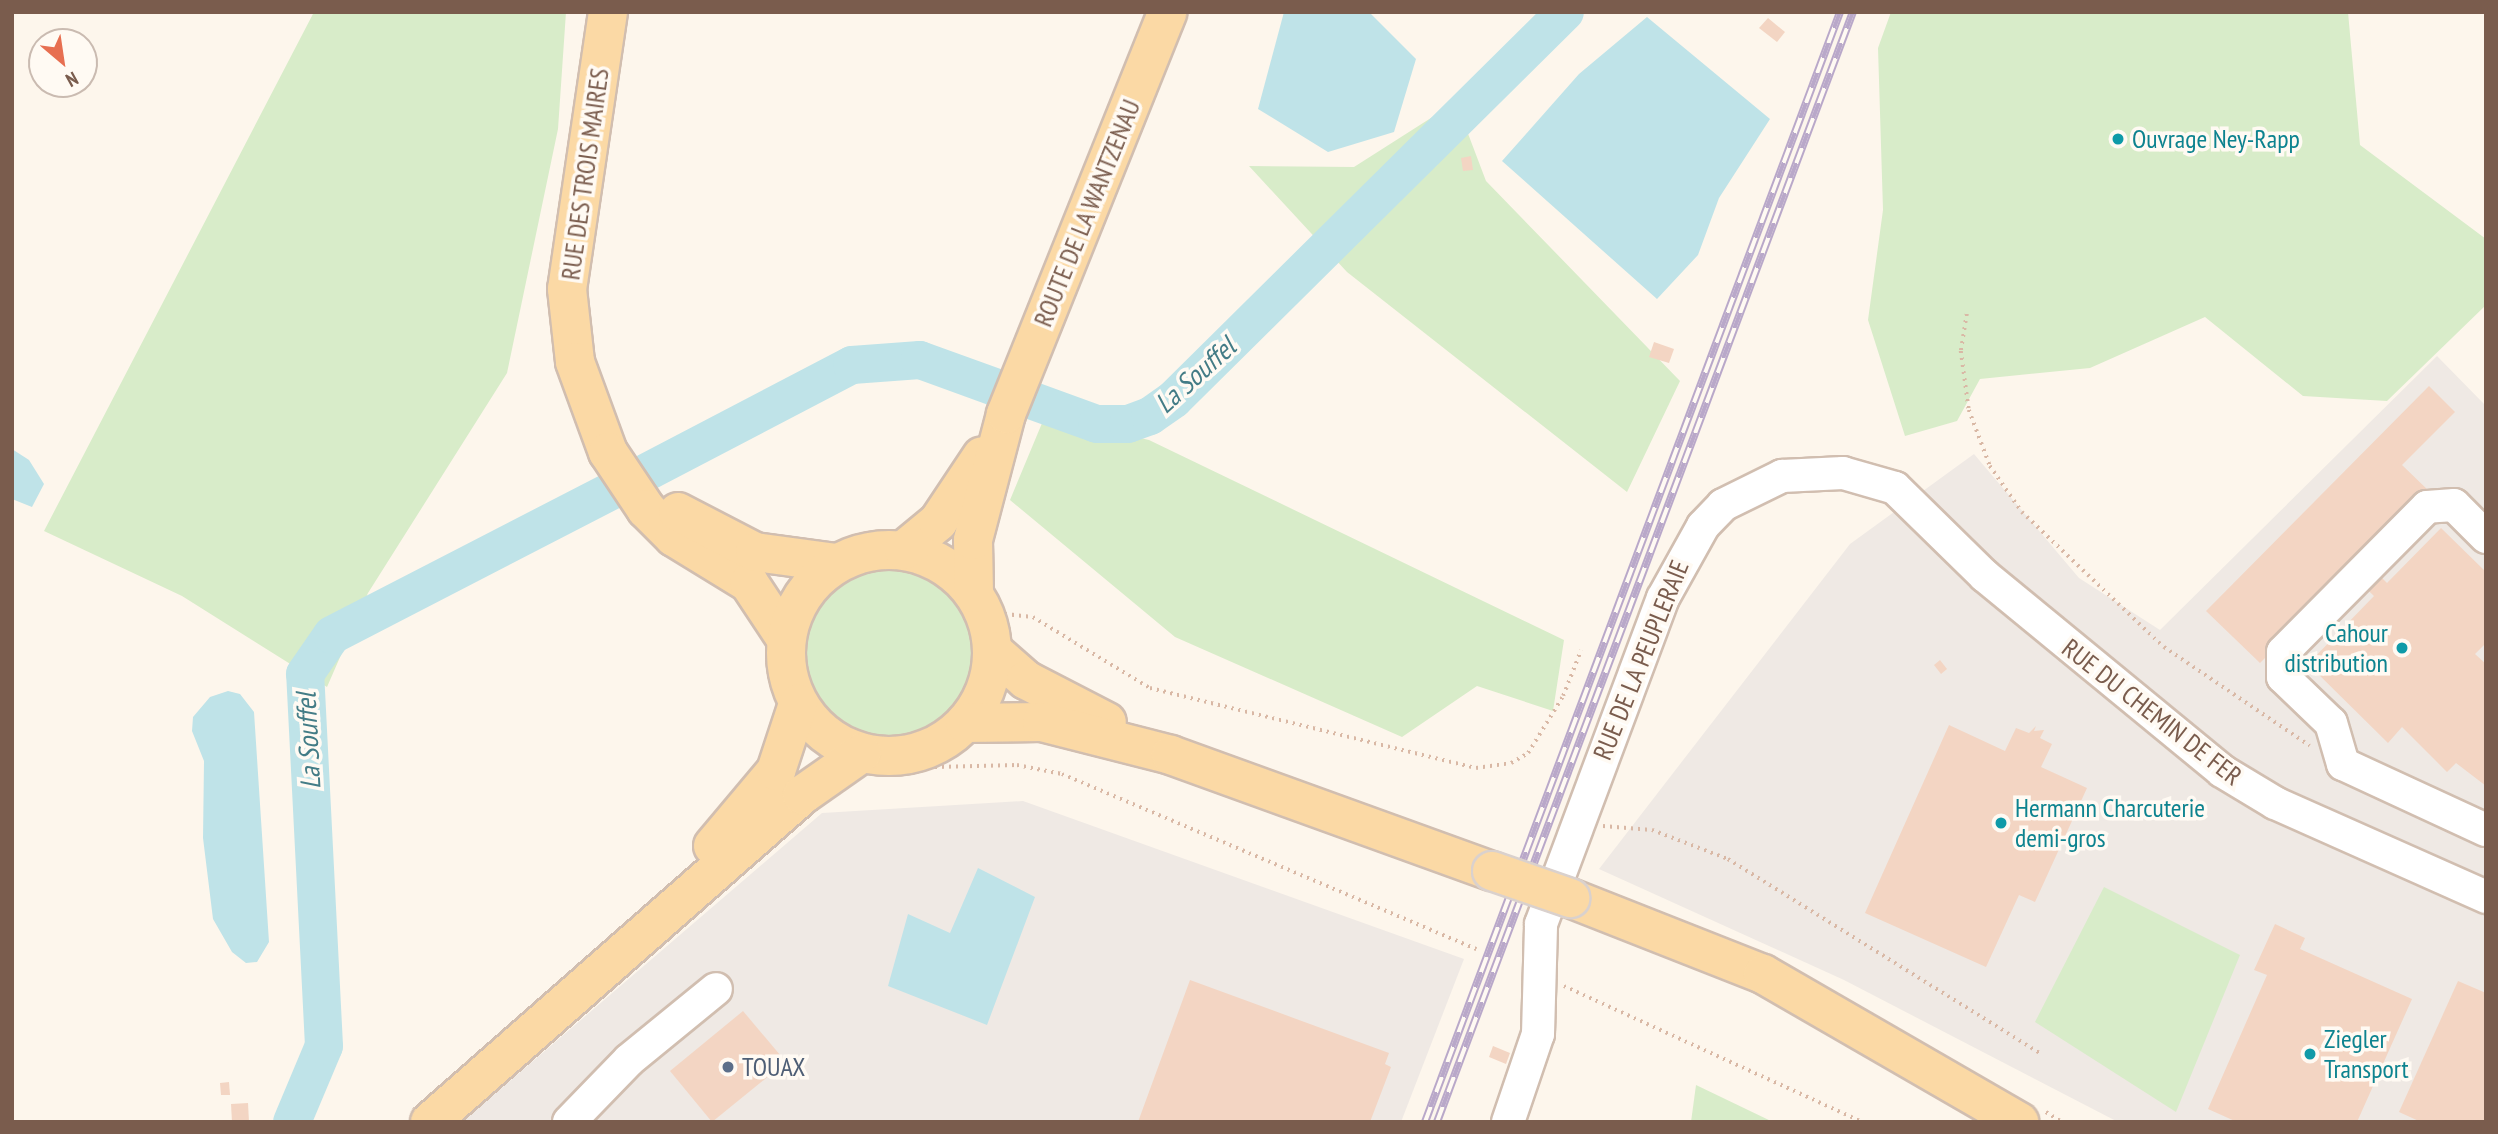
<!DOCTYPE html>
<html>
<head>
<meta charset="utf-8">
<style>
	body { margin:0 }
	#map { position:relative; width:2498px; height:1134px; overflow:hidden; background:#fdf6ec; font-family:"PT Sans Narrow",sans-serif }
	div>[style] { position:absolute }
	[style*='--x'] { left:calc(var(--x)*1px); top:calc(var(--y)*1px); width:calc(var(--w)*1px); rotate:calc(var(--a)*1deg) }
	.industrial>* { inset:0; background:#efe9e4 }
	.green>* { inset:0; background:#d8ecc9 }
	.round { border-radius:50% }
	.water>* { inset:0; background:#bfe3e8 }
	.river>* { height:38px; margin:-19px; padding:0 19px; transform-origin:19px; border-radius:19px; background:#bfe3e8 }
	.building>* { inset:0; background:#f3d5c3 }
	.path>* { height:3.5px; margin-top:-1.75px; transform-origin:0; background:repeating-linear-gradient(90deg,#d9b8a5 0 2px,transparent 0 7px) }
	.roads { filter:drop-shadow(2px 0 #d1beb0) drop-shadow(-2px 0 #d1beb0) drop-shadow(0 2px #d1beb0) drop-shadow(0 -2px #d1beb0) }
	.minor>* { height:32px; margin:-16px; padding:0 16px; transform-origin:16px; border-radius:16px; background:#fff }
	.major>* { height:38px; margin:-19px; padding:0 19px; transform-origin:19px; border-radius:19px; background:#fbd9a5 }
	.major>.ring { margin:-19px; padding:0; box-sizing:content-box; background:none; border:38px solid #fbd9a5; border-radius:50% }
	.rail>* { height:8px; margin-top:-4px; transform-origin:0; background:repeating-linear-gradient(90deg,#fffaf3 0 16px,#b9a8c9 0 32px); box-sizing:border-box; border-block:2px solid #b9a8c9 }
	.bridges { filter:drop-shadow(2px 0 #dad1cd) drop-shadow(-2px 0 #dad1cd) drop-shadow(0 2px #dad1cd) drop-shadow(0 -2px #dad1cd) }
	.major-bridge>* { height:38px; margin:-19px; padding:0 19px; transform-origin:19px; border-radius:19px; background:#fbd9a5 }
	.dots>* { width:19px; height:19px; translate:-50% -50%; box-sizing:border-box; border:4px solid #fffaf3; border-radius:50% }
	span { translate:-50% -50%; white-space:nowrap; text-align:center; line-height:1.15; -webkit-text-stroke:7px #fffaf3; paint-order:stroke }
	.culture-label { font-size:26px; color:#0d838f }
	.left { translate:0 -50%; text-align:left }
	.right { translate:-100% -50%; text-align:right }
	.street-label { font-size:26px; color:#7a5c4d }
	.service-label { font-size:26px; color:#4e5e75 }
	.water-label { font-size:28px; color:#437c86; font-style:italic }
	.frame { position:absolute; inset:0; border:14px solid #7a5c4d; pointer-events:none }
	.north { position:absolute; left:28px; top:28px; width:70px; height:70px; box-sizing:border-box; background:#fffaf3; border:2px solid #cabbb1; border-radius:50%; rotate:151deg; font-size:19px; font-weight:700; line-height:28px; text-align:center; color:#7a5c4d }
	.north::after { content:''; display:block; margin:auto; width:24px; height:32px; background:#e76f51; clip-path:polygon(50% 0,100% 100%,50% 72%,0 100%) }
</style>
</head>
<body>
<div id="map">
	<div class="industrial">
		<i style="clip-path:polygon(2437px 356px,2486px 406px,2486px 1122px,2118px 1122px,1844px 980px,1599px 869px,1850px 544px,1974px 454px,2079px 578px,2160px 630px)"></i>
		<i style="clip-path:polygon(1023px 801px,1464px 959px,1401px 1122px,462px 1122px,822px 813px)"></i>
	</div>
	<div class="green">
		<i style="clip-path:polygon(314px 12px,566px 12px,558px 129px,507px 373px,368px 593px,327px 687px,182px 596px,44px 531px)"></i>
		<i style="clip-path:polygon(1891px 12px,2348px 12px,2360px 145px,2486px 239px,2486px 305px,2387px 401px,2303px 396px,2205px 317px,2090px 368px,1980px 379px,1957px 421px,1905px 436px,1868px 320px,1883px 210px,1878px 48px)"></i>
		<i style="clip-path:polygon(1456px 102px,1486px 181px,1680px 381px,1627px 492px,1347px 272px,1249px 166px,1354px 167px)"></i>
		<i style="clip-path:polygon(1045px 416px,1149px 440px,1564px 640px,1553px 711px,1477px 686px,1402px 737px,1175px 637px,1010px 500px)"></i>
		<i class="round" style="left:797px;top:560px;width:184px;height:184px"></i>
		<i style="clip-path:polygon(2104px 887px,2240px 955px,2176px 1112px,2035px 1022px)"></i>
		<i style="clip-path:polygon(1696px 1085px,1773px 1122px,1691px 1122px)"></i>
	</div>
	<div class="water">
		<i style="clip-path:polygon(1284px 12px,1369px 12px,1416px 59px,1394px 132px,1328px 152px,1258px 109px)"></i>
		<i style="clip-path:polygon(1647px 17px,1770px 119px,1719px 198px,1698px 255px,1657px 299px,1502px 161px,1579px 74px)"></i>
		<i style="clip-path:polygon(12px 449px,29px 460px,44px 484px,32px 507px,12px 499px)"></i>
		<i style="clip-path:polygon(228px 691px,240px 694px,254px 712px,269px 942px,257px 962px,246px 963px,232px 952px,213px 919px,203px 838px,204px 761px,192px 731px,193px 717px,210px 697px)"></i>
		<i style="clip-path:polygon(978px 868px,1035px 897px,987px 1025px,888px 986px,908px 914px,950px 933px)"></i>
	</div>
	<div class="river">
		<i style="--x:647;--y:472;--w:231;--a:-27.6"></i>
		<i style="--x:852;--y:365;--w:68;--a:-4.2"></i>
		<i style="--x:920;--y:360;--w:188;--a:19.9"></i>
		<i style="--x:1097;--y:424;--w:31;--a:0"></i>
		<i style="--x:1128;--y:424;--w:23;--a:-20"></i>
		<i style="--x:1150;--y:416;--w:29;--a:-35"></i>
		<i style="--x:1174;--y:399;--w:550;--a:-44.71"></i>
		<i style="--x:292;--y:1122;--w:82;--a:-67.2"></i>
		<i style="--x:324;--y:1046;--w:372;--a:-92.9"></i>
		<i style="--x:305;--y:674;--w:47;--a:-55.3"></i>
		<i style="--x:332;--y:635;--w:316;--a:-27.3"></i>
	</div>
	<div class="building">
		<i style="clip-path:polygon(1768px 18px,1785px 32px,1777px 42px,1759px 28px)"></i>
		<i style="clip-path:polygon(1471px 156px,1473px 170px,1463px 171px,1461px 158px)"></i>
		<i style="clip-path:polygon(1654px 342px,1674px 349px,1669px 363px,1649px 357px)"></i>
		<i style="clip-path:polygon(2429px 386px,2455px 412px,2402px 465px,2430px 492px,2363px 559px,2387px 583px,2441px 528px,2486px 572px,2486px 643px,2475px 654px,2486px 664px,2486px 786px,2456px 763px,2447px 772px,2402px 727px,2388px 743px,2308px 664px,2374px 596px,2350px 573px,2260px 663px,2206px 611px)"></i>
		<i style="clip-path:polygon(1940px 660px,1947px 669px,1941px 674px,1934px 665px)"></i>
		<i style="clip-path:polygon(1949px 725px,2005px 751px,2016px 728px,2029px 733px,2036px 726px,2034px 731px,2044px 730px,2040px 738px,2052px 744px,2041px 767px,2087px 788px,2035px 902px,2019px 895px,1986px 967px,1865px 913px)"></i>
		<i style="clip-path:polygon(2275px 924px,2305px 938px,2300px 949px,2412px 999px,2357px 1122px,2237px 1122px,2208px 1109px,2267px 975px,2254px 970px)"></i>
		<i style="clip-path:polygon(1190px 980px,1389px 1053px,1385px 1064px,1391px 1067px,1370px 1122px,1138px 1122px)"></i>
		<i style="clip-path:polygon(2458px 981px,2486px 993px,2486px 1122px,2421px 1122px,2399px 1112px)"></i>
		<i style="clip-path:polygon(743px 1011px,786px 1062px,712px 1122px,670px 1071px)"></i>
		<i style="clip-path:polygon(1493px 1046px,1510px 1053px,1506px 1064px,1489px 1057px)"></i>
		<i style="clip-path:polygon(229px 1082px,230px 1095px,221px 1095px,220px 1083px)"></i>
		<i style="clip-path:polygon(248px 1103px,249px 1122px,232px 1122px,231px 1104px)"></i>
	</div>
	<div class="path">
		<i style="--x:1578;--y:12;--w:8;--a:0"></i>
		<i style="--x:1967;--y:314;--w:37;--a:99"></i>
		<i style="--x:1961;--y:351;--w:60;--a:82.3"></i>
		<i style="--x:1969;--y:410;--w:60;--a:69.4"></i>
		<i style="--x:1990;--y:466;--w:56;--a:55.2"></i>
		<i style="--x:2022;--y:512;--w:196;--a:43.6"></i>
		<i style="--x:2164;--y:647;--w:176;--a:34.1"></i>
		<i style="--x:1001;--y:604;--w:24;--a:73"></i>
		<i style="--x:1005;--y:614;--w:28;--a:6"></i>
		<i style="--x:1033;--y:617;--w:137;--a:31.3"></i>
		<i style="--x:1150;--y:688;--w:336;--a:13.8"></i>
		<i style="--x:1476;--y:768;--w:35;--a:-8"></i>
		<i style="--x:1511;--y:763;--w:20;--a:-30"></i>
		<i style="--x:1528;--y:753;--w:67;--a:-58.4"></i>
		<i style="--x:1563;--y:696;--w:49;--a:-68.6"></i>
		<i style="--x:935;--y:767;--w:82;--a:-1.4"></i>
		<i style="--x:1017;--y:765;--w:46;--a:11.3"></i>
		<i style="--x:1062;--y:774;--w:450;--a:22.9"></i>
		<i style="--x:1603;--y:826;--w:49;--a:4.7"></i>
		<i style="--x:1652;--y:830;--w:81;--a:20.9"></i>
		<i style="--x:1728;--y:859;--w:367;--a:31.9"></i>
		<i style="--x:1564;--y:986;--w:328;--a:24.5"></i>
		<i style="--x:2046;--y:1112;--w:19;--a:32"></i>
	</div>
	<div class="roads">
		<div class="minor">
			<i style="--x:2486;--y:537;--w:45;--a:-135"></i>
			<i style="--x:2454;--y:505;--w:27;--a:176"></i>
			<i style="--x:2427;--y:507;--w:204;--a:134.8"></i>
			<i style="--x:2283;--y:652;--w:25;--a:90"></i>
			<i style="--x:2283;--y:677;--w:66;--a:43.8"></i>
			<i style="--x:2331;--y:723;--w:43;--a:73.7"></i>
			<i style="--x:2343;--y:764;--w:157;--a:24.8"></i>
			<i style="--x:569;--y:1122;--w:86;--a:-45.9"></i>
			<i style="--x:629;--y:1060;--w:112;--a:-39.2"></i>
			<i style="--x:1508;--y:1122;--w:93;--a:-71.2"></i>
			<i style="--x:1538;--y:1034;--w:110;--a:-88.4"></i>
			<i style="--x:1541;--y:924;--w:348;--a:-69.5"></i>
			<i style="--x:1663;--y:598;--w:82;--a:-60.9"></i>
			<i style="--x:1703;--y:526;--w:29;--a:-46"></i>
			<i style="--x:1723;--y:505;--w:66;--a:-26.2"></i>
			<i style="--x:1782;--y:476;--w:61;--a:-2.8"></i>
			<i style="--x:1843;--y:473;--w:54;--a:16.1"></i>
			<i style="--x:1895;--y:488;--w:126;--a:44.4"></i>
			<i style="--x:1985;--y:576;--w:307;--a:39.4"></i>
			<i style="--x:2222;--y:771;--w:62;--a:31.1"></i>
			<i style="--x:2275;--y:803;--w:231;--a:24"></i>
		</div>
		<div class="major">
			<i style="--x:608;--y:12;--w:280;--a:98.4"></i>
			<i style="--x:567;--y:289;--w:73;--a:83.7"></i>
			<i style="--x:575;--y:362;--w:96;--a:69.9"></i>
			<i style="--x:608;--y:452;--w:69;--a:56.3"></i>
			<i style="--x:646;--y:509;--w:40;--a:45"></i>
			<i style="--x:674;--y:537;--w:88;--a:31.5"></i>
			<i style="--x:749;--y:583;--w:67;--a:56.5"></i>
			<i style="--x:678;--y:512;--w:87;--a:27.5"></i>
			<i style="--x:755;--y:552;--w:82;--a:7.7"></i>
			<i class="ring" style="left:786px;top:550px;width:168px;height:168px"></i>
			<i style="--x:904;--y:550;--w:44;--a:-39.5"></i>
			<i style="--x:938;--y:522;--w:79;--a:-56.3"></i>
			<i style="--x:974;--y:593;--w:53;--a:-91.1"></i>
			<i style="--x:973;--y:540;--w:130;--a:-75.3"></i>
			<i style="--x:1006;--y:414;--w:433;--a:-68.1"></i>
			<i style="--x:993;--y:651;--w:44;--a:41.3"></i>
			<i style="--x:1026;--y:680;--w:91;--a:27.4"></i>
			<i style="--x:965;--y:723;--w:77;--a:-0.7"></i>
			<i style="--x:1042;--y:722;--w:133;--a:14.3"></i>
			<i style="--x:1171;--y:755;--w:341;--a:19.9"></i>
			<i style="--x:713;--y:846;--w:98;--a:-50"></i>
			<i style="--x:776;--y:771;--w:71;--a:-71.8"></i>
			<i style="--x:1570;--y:898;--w:207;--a:21.5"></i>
			<i style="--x:1763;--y:974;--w:296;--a:30"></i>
			<i style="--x:430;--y:1122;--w:495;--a:-41.3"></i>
			<i style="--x:802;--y:795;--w:73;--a:-35"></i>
		</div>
	</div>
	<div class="rail">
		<i style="--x:1425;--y:1122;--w:1185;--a:-69.5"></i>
		<i style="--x:1437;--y:1122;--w:1185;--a:-69.46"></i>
	</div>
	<div class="bridges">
		<div class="major-bridge">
			<i style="--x:1492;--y:871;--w:83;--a:19.1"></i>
		</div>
	</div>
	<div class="dots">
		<i style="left:2118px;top:139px;background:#0f9aa8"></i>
		<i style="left:2402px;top:648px;background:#0f9aa8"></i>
		<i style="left:2001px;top:823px;background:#0f9aa8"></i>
		<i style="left:2310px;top:1054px;background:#0f9aa8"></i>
		<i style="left:728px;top:1067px;background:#5c6f8a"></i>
	</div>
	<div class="culture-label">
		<span class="left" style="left:2132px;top:139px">Ouvrage Ney-Rapp</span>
		<span class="right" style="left:2388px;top:648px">Cahour<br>distribution</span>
		<span class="left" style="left:2015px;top:823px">Hermann Charcuterie<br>demi-gros</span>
		<span class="left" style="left:2324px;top:1054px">Ziegler<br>Transport</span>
	</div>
	<div class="street-label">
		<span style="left:585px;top:174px;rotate:-82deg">RUE DES TROIS MAIRES</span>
		<span style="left:1087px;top:213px;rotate:-68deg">ROUTE DE LA WANTZENAU</span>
		<span style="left:1641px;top:660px;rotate:-68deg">RUE DE LA PEUPLERAIE</span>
		<span style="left:2152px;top:712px;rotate:38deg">RUE DU CHEMIN DE FER</span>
	</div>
	<div class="service-label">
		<span class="left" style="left:742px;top:1067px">TOUAX</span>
	</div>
	<div class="water-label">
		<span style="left:1195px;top:375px;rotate:-42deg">La Souffel</span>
		<span style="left:308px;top:741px;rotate:-93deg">La Souffel</span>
	</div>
	<div class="frame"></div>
	<div class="north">N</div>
</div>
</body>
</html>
